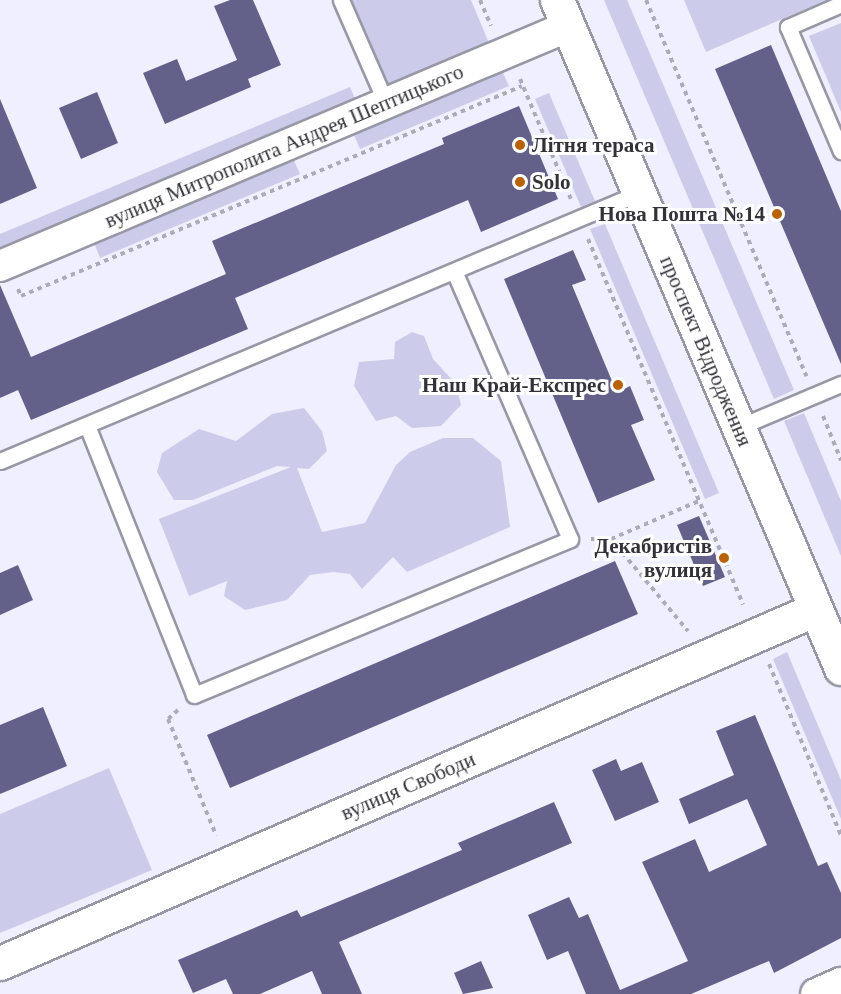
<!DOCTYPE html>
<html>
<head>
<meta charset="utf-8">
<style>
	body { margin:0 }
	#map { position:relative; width:841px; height:994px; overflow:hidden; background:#efefff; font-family:Georgia,serif }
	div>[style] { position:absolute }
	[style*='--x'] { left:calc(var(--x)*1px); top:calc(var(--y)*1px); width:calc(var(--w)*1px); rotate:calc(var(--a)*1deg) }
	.green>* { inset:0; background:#ccccea }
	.building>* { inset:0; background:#63618a }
	.path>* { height:4px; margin-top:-2px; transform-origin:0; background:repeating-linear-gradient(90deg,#acacb8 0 4.5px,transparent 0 9px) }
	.roads { filter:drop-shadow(2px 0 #9797a5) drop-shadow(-2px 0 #9797a5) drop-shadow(0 2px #9797a5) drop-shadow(0 -2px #9797a5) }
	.lane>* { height:15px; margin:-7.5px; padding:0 7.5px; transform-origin:7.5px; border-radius:7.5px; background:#fff }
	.street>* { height:30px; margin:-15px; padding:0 15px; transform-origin:15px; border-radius:15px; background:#fff }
	.secondary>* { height:33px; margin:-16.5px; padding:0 16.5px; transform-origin:16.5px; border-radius:16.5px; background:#fff }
	.dots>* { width:16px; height:16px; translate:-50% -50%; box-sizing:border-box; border:3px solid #fff; border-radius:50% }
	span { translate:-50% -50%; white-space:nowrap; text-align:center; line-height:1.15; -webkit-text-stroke:6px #fff; paint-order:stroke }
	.poi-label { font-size:21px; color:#323238; font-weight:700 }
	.left { translate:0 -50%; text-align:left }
	.right { translate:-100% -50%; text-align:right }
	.street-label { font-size:21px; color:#323238 }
</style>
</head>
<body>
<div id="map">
	<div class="green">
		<i style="clip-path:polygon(352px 0,471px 0,489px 43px,389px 85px)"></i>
		<i style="clip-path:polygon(604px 0,627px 0,794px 390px,774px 399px)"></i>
		<i style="clip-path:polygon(684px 0,826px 0,706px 52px)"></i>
		<i style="clip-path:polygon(841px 23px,841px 112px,809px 36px)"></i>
		<i style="clip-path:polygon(501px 68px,509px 86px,360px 149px,352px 130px)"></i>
		<i style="clip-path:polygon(350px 87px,355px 99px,0 249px,0 234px)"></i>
		<i style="clip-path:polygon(549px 93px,595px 201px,581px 207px,535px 99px)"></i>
		<i style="clip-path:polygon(292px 156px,300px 174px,100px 258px,93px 240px)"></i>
		<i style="clip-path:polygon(605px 224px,719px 493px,705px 499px,590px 229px)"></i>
		<i style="clip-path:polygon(412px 332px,424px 336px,433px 359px,456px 384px,461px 405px,441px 426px,412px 428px,396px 416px,376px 421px,354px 386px,359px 362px,394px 359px,395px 342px)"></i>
		<i style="clip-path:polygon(304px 408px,322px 431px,327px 451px,309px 469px,297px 468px,322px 532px,365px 523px,396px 465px,410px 452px,443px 438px,473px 438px,501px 461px,510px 527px,407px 572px,393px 557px,362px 589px,350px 574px,333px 572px,310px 575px,287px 600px,245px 610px,224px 596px,227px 581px,189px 596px,159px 519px,291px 467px,277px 466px,193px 500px,174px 500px,157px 472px,162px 453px,199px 429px,236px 441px,272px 414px)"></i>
		<i style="clip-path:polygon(804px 413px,841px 501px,841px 556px,784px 421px)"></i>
		<i style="clip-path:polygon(787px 652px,841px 780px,841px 819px,773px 659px)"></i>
		<i style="clip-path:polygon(109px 768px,152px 870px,0 933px,0 814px)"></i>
	</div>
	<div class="building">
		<i style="clip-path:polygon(230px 0,253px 0,281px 65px,248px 79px,251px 87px,165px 124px,143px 73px,177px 59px,186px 81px,237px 60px,214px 6px)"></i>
		<i style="clip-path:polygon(771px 45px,841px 211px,841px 364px,715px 69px)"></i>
		<i style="clip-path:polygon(97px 92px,118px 143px,81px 159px,59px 108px)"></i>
		<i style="clip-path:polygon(0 99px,37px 188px,0 204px)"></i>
		<i style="clip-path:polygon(519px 106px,558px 199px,481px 232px,468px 200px,235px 298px,248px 329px,31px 420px,18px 390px,0 398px,0 285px,31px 357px,226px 274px,212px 241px,444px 144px,442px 138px)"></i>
		<i style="clip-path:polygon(573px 250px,586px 280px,572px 285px,612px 381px,620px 378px,624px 389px,630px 386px,644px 420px,631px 425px,655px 480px,598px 503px,504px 279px)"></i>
		<i style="clip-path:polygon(699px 516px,725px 577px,703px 586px,677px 525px)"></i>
		<i style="clip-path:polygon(615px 561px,638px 614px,230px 788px,207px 735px)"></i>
		<i style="clip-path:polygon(18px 565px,33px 600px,0 615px,0 573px)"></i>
		<i style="clip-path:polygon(43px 707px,67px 766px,0 794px,0 725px)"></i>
		<i style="clip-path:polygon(755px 715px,818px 866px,827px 862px,841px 893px,841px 938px,774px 973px,769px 961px,691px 994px,586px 994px,568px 951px,547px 960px,528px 915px,569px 897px,579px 918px,588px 914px,620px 990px,688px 961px,642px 862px,695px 839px,709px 872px,767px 845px,747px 799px,689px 824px,679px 799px,734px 775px,716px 731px)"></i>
		<i style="clip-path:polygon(616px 759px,621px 771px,642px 762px,659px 802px,615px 821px,592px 770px)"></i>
		<i style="clip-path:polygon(554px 802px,572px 843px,339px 942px,362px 994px,322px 994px,312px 971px,260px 994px,233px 994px,226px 979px,193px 993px,178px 960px,297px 910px,301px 917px,391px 880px,462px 850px,458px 843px)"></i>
		<i style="clip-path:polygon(481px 961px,493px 988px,463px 994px,454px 973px)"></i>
	</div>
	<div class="path">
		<i style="--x:480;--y:0;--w:28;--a:67"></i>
		<i style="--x:646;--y:0;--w:409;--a:66.9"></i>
		<i style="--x:520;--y:79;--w:130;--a:67"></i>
		<i style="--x:588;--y:239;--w:397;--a:67"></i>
		<i style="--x:18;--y:289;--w:8;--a:67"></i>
		<i style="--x:21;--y:296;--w:543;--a:-22.74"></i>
		<i style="--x:823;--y:416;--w:48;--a:67.8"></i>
		<i style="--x:591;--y:539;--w:20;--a:0"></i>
		<i style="--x:611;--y:539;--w:120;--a:50.1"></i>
		<i style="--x:611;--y:539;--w:96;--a:-23.4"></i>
		<i style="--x:769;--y:664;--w:186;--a:67.2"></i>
		<i style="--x:178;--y:710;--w:13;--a:138"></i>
		<i style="--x:168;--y:719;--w:126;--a:67.5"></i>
	</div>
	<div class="roads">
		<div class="lane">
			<i style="--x:341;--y:0;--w:112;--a:66.4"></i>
			<i style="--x:841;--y:4;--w:58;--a:156.5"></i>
			<i style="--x:788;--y:27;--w:135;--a:66.9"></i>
			<i style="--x:739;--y:427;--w:111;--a:-22.9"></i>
			<i style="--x:88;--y:428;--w:287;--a:68.3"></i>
			<i style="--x:194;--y:695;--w:407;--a:-22.5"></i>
			<i style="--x:570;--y:539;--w:290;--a:-113.4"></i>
			<i style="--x:0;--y:461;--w:693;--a:-22.75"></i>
		</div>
		<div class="street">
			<i style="--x:0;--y:266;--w:618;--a:-22.87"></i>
			<i style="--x:816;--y:994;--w:27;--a:-24"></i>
		</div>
		<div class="secondary">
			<i style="--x:557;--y:0;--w:726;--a:66.97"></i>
			<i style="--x:0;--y:963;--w:889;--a:-23.45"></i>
		</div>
	</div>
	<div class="dots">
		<i style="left:520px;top:145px;background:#bb6104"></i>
		<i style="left:520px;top:182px;background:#bb6104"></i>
		<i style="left:777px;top:214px;background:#bb6104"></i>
		<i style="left:618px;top:385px;background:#bb6104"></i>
		<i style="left:724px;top:558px;background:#bb6104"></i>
	</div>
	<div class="poi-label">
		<span class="left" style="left:532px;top:145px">Літня тераса</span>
		<span class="left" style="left:532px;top:182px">Solo</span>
		<span class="right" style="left:765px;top:214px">Нова Пошта №14</span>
		<span class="right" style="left:606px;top:385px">Наш Край-Експрес</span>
		<span class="right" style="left:712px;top:558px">Декабристів<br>вулиця</span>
	</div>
	<div class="street-label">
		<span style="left:284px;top:146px;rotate:-23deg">вулиця Митрополита Андрея Шептицького</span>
		<span style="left:706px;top:351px;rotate:67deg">проспект Відродження</span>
		<span style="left:408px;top:786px;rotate:-23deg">вулиця Свободи</span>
	</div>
</div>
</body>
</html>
